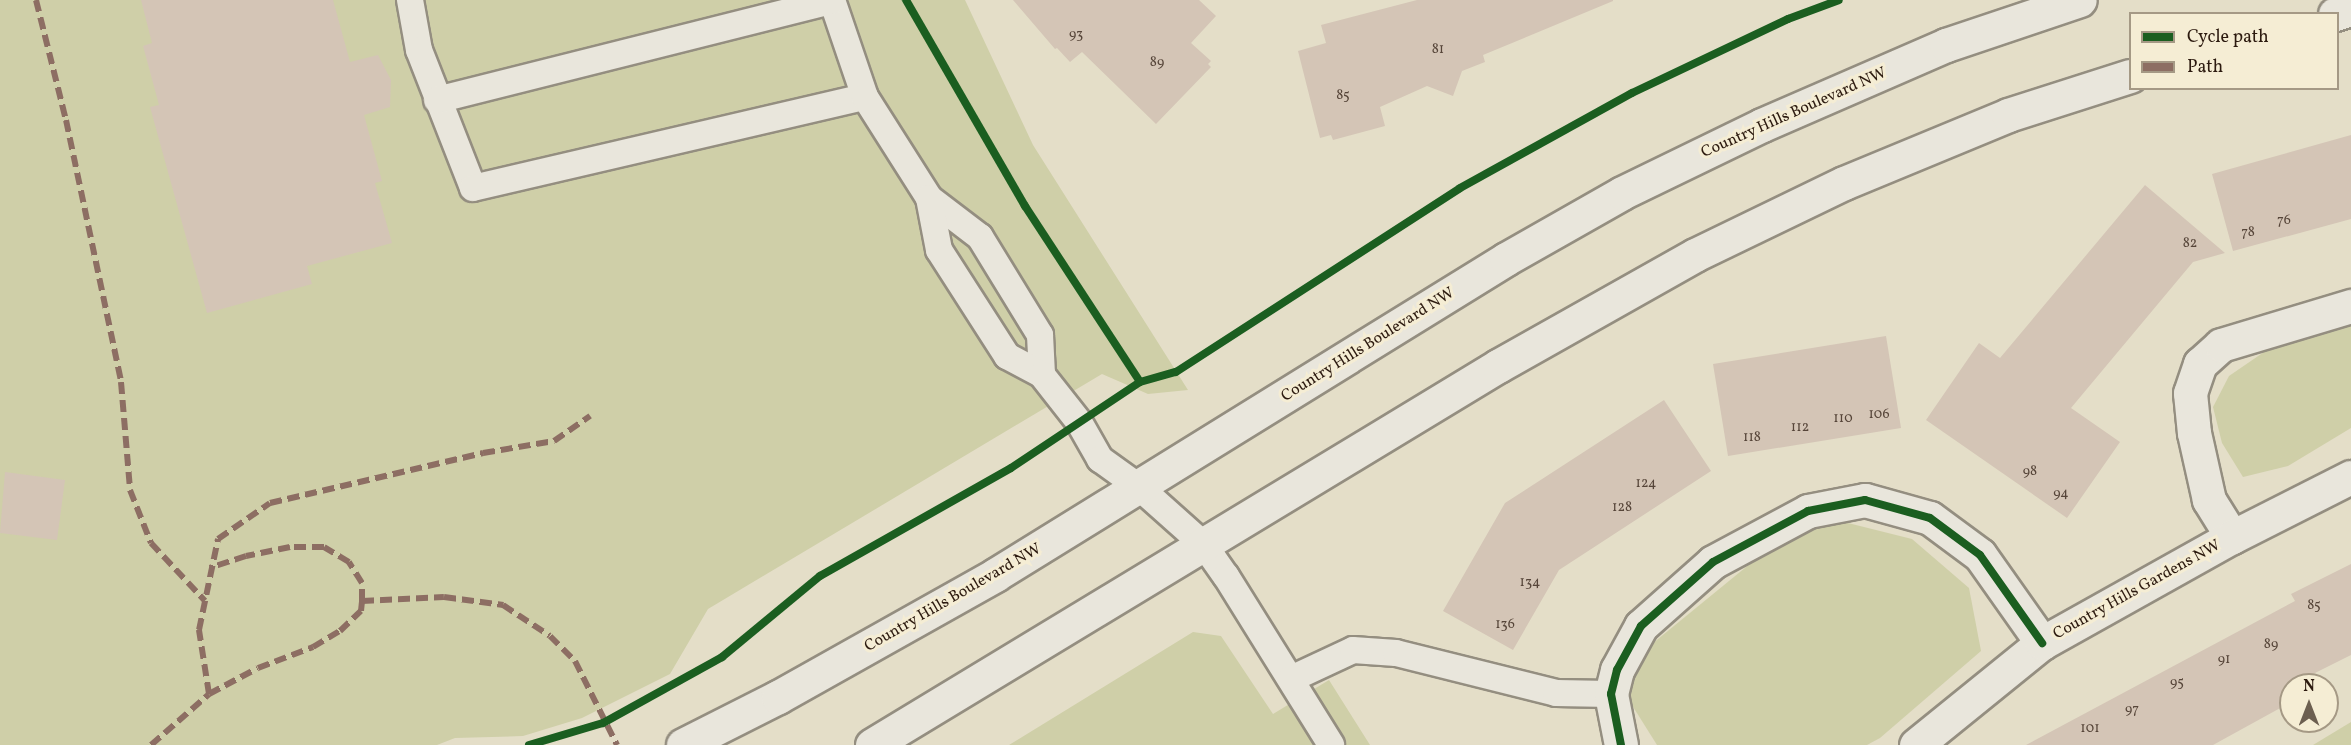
<!DOCTYPE html>
<html>
<head>
<meta charset="utf-8">
<style>
	body { margin:0 }
	#map { position:relative; width:2351px; height:745px; overflow:hidden; background:#e4dec8; font-family:Vollkorn,serif }
	div>[style] { position:absolute }
	[style*='--x'] { left:calc(var(--x)*1px); top:calc(var(--y)*1px); width:calc(var(--w)*1px); rotate:calc(var(--a)*1deg) }
	.green>* { inset:0; background:#cfcfa8 }
	.building>* { inset:0; background:#d4c5b6 }
	.roads { filter:drop-shadow(2px 0 #948e80) drop-shadow(-2px 0 #948e80) drop-shadow(0 2px #948e80) drop-shadow(0 -2px #948e80) }
	.lane>* { height:26px; margin:-13px; padding:0 13px; transform-origin:13px; border-radius:13px; background:#e9e6dc }
	.street>* { height:33px; margin:-16.5px; padding:0 16.5px; transform-origin:16.5px; border-radius:16.5px; background:#e9e6dc }
	.secondary>* { height:33px; margin:-16.5px; padding:0 16.5px; transform-origin:16.5px; border-radius:16.5px; background:#e9e6dc }
	.quiet>* { height:6px; margin-top:-3px; transform-origin:0; background:repeating-linear-gradient(90deg,#8d6e63 0 12px,transparent 0 18px) }
	.cycleway>* { height:8px; margin:-4px; padding:0 4px; transform-origin:4px; border-radius:4px; background:#1b5e20 }
	span { translate:-50% -50%; white-space:nowrap; text-align:center; line-height:1.15; -webkit-text-stroke:6px #f5edd4; paint-order:stroke }
	.number-label { font-size:14px; color:#564539 }
	.number-label span { -webkit-text-stroke-width:0 }
	.street-label { font-size:16px; color:#2c1a0f }
	.legend { position:absolute; left:2129px; top:12px; width:210px; height:78px; box-sizing:border-box; background:#f5edd4; border:2px solid #a59985; margin:0; padding:8px 10px; list-style:none; font-size:18px; color:#2c1a0f }
	.legend li { display:flex; align-items:center; gap:12px; height:30px }
	.legend b { width:30px; border:2px solid #a59985 }
	.north { position:absolute; left:2279px; top:673px; width:60px; height:60px; box-sizing:border-box; background:#f5edd4; border:2px solid #a59985; border-radius:50%; rotate:0deg; font-size:16px; font-weight:700; line-height:24px; text-align:center; color:#2c1a0f }
	.north::after { content:''; display:block; margin:auto; width:21px; height:27px; background:#6c5f50; clip-path:polygon(50% 0,100% 100%,50% 72%,0 100%) }
</style>
</head>
<body>
<div id="map">
	<div class="green">
		<i style="clip-path:polygon(0 0,965px 0,1033px 145px,1188px 390px,1148px 394px,1102px 374px,708px 609px,670px 674px,582px 718px,523px 736px,455px 738px,437px 745px,0 745px)"></i>
		<i style="clip-path:polygon(2351px 325px,2351px 428px,2288px 466px,2243px 477px,2222px 443px,2213px 407px,2229px 376px,2264px 352px)"></i>
		<i style="clip-path:polygon(1836px 520px,1912px 539px,1969px 588px,1981px 651px,1880px 738px,1867px 745px,1657px 745px,1630px 702px,1634px 669px,1647px 648px,1773px 545px)"></i>
		<i style="clip-path:polygon(1193px 632px,1221px 636px,1273px 714px,1329px 680px,1370px 745px,1009px 745px)"></i>
		<i style="clip-path:polygon(2351px 722px,2351px 745px,2313px 745px)"></i>
	</div>
	<div class="building">
		<i style="clip-path:polygon(141px 0,333px 0,350px 62px,378px 55px,391px 80px,390px 107px,364px 115px,382px 181px,375px 183px,392px 243px,307px 266px,312px 284px,207px 313px,150px 107px,159px 105px,143px 46px,152px 43px)"></i>
		<i style="clip-path:polygon(1013px 0,1199px 0,1216px 16px,1191px 43px,1211px 61px,1208px 64px,1211px 67px,1156px 124px,1082px 52px,1070px 62px,1057px 48px,1055px 49px)"></i>
		<i style="clip-path:polygon(1417px 0,1613px 0,1613px 1px,1483px 55px,1485px 62px,1462px 71px,1453px 96px,1427px 86px,1380px 107px,1385px 126px,1333px 140px,1331px 135px,1320px 138px,1298px 51px,1326px 43px,1321px 25px)"></i>
		<i style="clip-path:polygon(2351px 135px,2351px 219px,2233px 251px,2212px 174px)"></i>
		<i style="clip-path:polygon(2145px 185px,2225px 253px,2193px 262px,2071px 408px,2120px 442px,2067px 518px,1926px 420px,1979px 343px,2000px 358px)"></i>
		<i style="clip-path:polygon(1886px 336px,1901px 428px,1728px 456px,1713px 364px)"></i>
		<i style="clip-path:polygon(1664px 400px,1711px 471px,1559px 570px,1513px 650px,1443px 611px,1505px 503px)"></i>
		<i style="clip-path:polygon(5px 472px,65px 480px,57px 540px,0 533px)"></i>
		<i style="clip-path:polygon(2351px 564px,2351px 655px,2291px 685px,2291px 702px,2213px 745px,2026px 745px,2295px 601px,2291px 594px)"></i>
	</div>
	<div class="roads">
		<div class="lane">
			<i style="--x:410;--y:0;--w:51;--a:79.8"></i>
			<i style="--x:419;--y:50;--w:148;--a:68.6"></i>
			<i style="--x:473;--y:188;--w:402;--a:-13.1"></i>
			<i style="--x:832;--y:0;--w:102;--a:71.2"></i>
			<i style="--x:865;--y:97;--w:120;--a:57.6"></i>
			<i style="--x:929;--y:198;--w:64;--a:37.4"></i>
			<i style="--x:980;--y:237;--w:115;--a:58.5"></i>
			<i style="--x:1040;--y:335;--w:40;--a:87.1"></i>
			<i style="--x:437;--y:100;--w:407;--a:-14.1"></i>
			<i style="--x:929;--y:198;--w:53;--a:79.1"></i>
			<i style="--x:939;--y:250;--w:126;--a:57.3"></i>
			<i style="--x:1007;--y:356;--w:40;--a:28"></i>
			<i style="--x:1042;--y:375;--w:60;--a:51.8"></i>
			<i style="--x:1079;--y:422;--w:43;--a:60.4"></i>
			<i style="--x:1100;--y:459;--w:48;--a:35.7"></i>
			<i style="--x:1139;--y:487;--w:87;--a:41.7"></i>
			<i style="--x:1204;--y:545;--w:38;--a:55"></i>
			<i style="--x:1226;--y:576;--w:199;--a:58.1"></i>
			<i style="--x:1291;--y:679;--w:68;--a:-25.1"></i>
			<i style="--x:1353;--y:650;--w:43;--a:4"></i>
			<i style="--x:1396;--y:653;--w:165;--a:14"></i>
			<i style="--x:1556;--y:693;--w:55;--a:1"></i>
		</div>
		<div class="street">
			<i style="--x:2232;--y:537;--w:44;--a:-121.9"></i>
			<i style="--x:2209;--y:500;--w:69;--a:-102.6"></i>
			<i style="--x:2194;--y:433;--w:40;--a:-95.7"></i>
			<i style="--x:2190;--y:393;--w:31;--a:-71"></i>
			<i style="--x:2200;--y:364;--w:28;--a:-42"></i>
			<i style="--x:2221;--y:345;--w:136;--a:-16.7"></i>
			<i style="--x:1621;--y:745;--w:52;--a:-101.1"></i>
			<i style="--x:1611;--y:694;--w:25;--a:-76"></i>
			<i style="--x:1617;--y:670;--w:50;--a:-61.4"></i>
			<i style="--x:1641;--y:626;--w:96;--a:-41.6"></i>
			<i style="--x:1713;--y:562;--w:108;--a:-28.2"></i>
			<i style="--x:1808;--y:511;--w:58;--a:-10.9"></i>
			<i style="--x:1865;--y:500;--w:67;--a:15.5"></i>
			<i style="--x:1930;--y:518;--w:62;--a:36.5"></i>
			<i style="--x:1980;--y:555;--w:108;--a:54.8"></i>
			<i style="--x:1916;--y:745;--w:162;--a:-39"></i>
			<i style="--x:2042;--y:643;--w:218;--a:-29.2"></i>
			<i style="--x:2232;--y:537;--w:133;--a:-26.8"></i>
		</div>
		<div class="secondary">
			<i style="--x:2335;--y:14;--w:17;--a:-17"></i>
			<i style="--x:683;--y:745;--w:106;--a:-26.8"></i>
			<i style="--x:778;--y:697;--w:249;--a:-29.3"></i>
			<i style="--x:995;--y:575;--w:601;--a:-31.73"></i>
			<i style="--x:1506;--y:259;--w:133;--a:-29.6"></i>
			<i style="--x:1622;--y:193;--w:156;--a:-25.9"></i>
			<i style="--x:1762;--y:125;--w:201;--a:-23.5"></i>
			<i style="--x:1946;--y:45;--w:141;--a:-18.6"></i>
			<i style="--x:872;--y:745;--w:732;--a:-31.19"></i>
			<i style="--x:1498;--y:366;--w:226;--a:-29.4"></i>
			<i style="--x:1695;--y:255;--w:165;--a:-25.8"></i>
			<i style="--x:1844;--y:183;--w:178;--a:-22.5"></i>
			<i style="--x:2008;--y:115;--w:128;--a:-17.7"></i>
		</div>
	</div>
	<div class="quiet">
		<i style="--x:36;--y:0;--w:124;--a:76"></i>
		<i style="--x:66;--y:120;--w:268;--a:78.1"></i>
		<i style="--x:121;--y:382;--w:108;--a:85.2"></i>
		<i style="--x:130;--y:490;--w:57;--a:68.4"></i>
		<i style="--x:151;--y:543;--w:79;--a:47"></i>
		<i style="--x:362;--y:601;--w:82;--a:-2.8"></i>
		<i style="--x:444;--y:597;--w:60;--a:7.7"></i>
		<i style="--x:503;--y:605;--w:56;--a:33.4"></i>
		<i style="--x:550;--y:636;--w:35;--a:45"></i>
		<i style="--x:575;--y:661;--w:94;--a:63.4"></i>
		<i style="--x:209;--y:694;--w:55;--a:-28"></i>
		<i style="--x:258;--y:668;--w:59;--a:-20.9"></i>
		<i style="--x:313;--y:647;--w:31;--a:-31"></i>
		<i style="--x:340;--y:631;--w:29;--a:-44"></i>
		<i style="--x:361;--y:611;--w:10;--a:-84"></i>
		<i style="--x:362;--y:601;--w:18;--a:-90"></i>
		<i style="--x:362;--y:583;--w:25;--a:-122"></i>
		<i style="--x:349;--y:562;--w:29;--a:-149"></i>
		<i style="--x:324;--y:547;--w:34;--a:180"></i>
		<i style="--x:290;--y:547;--w:45;--a:168.4"></i>
		<i style="--x:246;--y:556;--w:38;--a:162"></i>
		<i style="--x:151;--y:745;--w:77;--a:-41.3"></i>
		<i style="--x:209;--y:694;--w:65;--a:-98.9"></i>
		<i style="--x:199;--y:630;--w:93;--a:-78.2"></i>
		<i style="--x:218;--y:539;--w:63;--a:-34.7"></i>
		<i style="--x:270;--y:503;--w:219;--a:-13.2"></i>
		<i style="--x:483;--y:453;--w:72;--a:-9.6"></i>
		<i style="--x:554;--y:441;--w:44;--a:-34.8"></i>
	</div>
	<div class="cycleway">
		<i style="--x:906;--y:0;--w:238;--a:60"></i>
		<i style="--x:1025;--y:206;--w:210;--a:56.8"></i>
		<i style="--x:529;--y:745;--w:77;--a:-16.6"></i>
		<i style="--x:603;--y:723;--w:136;--a:-29"></i>
		<i style="--x:722;--y:657;--w:127;--a:-39.6"></i>
		<i style="--x:820;--y:576;--w:219;--a:-29.5"></i>
		<i style="--x:1011;--y:468;--w:155;--a:-33.7"></i>
		<i style="--x:1140;--y:382;--w:37;--a:-16"></i>
		<i style="--x:1176;--y:372;--w:338;--a:-32.9"></i>
		<i style="--x:1460;--y:188;--w:196;--a:-28.9"></i>
		<i style="--x:1632;--y:93;--w:173;--a:-25.4"></i>
		<i style="--x:1788;--y:19;--w:54;--a:-20.4"></i>
		<i style="--x:1621;--y:745;--w:52;--a:-101.1"></i>
		<i style="--x:1611;--y:694;--w:25;--a:-76"></i>
		<i style="--x:1617;--y:670;--w:50;--a:-61.4"></i>
		<i style="--x:1641;--y:626;--w:96;--a:-41.6"></i>
		<i style="--x:1713;--y:562;--w:108;--a:-28.2"></i>
		<i style="--x:1808;--y:511;--w:58;--a:-10.9"></i>
		<i style="--x:1865;--y:500;--w:67;--a:15.5"></i>
		<i style="--x:1930;--y:518;--w:62;--a:36.5"></i>
		<i style="--x:1980;--y:555;--w:108;--a:54.8"></i>
	</div>
	<div class="number-label">
		<span style="left:1076px;top:35px">93</span>
		<span style="left:1438px;top:50px">81</span>
		<span style="left:1157px;top:63px">89</span>
		<span style="left:1343px;top:96px">85</span>
		<span style="left:2284px;top:221px">76</span>
		<span style="left:2248px;top:233px">78</span>
		<span style="left:2190px;top:244px">82</span>
		<span style="left:1879px;top:415px">106</span>
		<span style="left:1843px;top:419px">110</span>
		<span style="left:1800px;top:428px">112</span>
		<span style="left:1752px;top:438px">118</span>
		<span style="left:2030px;top:472px">98</span>
		<span style="left:1646px;top:484px">124</span>
		<span style="left:2061px;top:494px">94</span>
		<span style="left:1622px;top:508px">128</span>
		<span style="left:1530px;top:583px">134</span>
		<span style="left:2314px;top:606px">85</span>
		<span style="left:1505px;top:625px">136</span>
		<span style="left:2271px;top:645px">89</span>
		<span style="left:2224px;top:660px">91</span>
		<span style="left:2177px;top:683px">95</span>
		<span style="left:2132px;top:710px">97</span>
		<span style="left:2090px;top:729px">101</span>
	</div>
	<div class="street-label">
		<span style="left:1794px;top:113px;rotate:-24deg">Country Hills Boulevard NW</span>
		<span style="left:1368px;top:345px;rotate:-32deg">Country Hills Boulevard NW</span>
		<span style="left:2137px;top:590px;rotate:-29deg">Country Hills Gardens NW</span>
		<span style="left:953px;top:598px;rotate:-30deg">Country Hills Boulevard NW</span>
	</div>
	<ul class="legend">
	<li><b style="height:8px;background:#1b5e20"></b>Cycle path</li>
	<li><b style="height:8px;background:#8d6e63"></b>Path</li>
	</ul>
	<div class="north">N</div>
</div>
</body>
</html>
